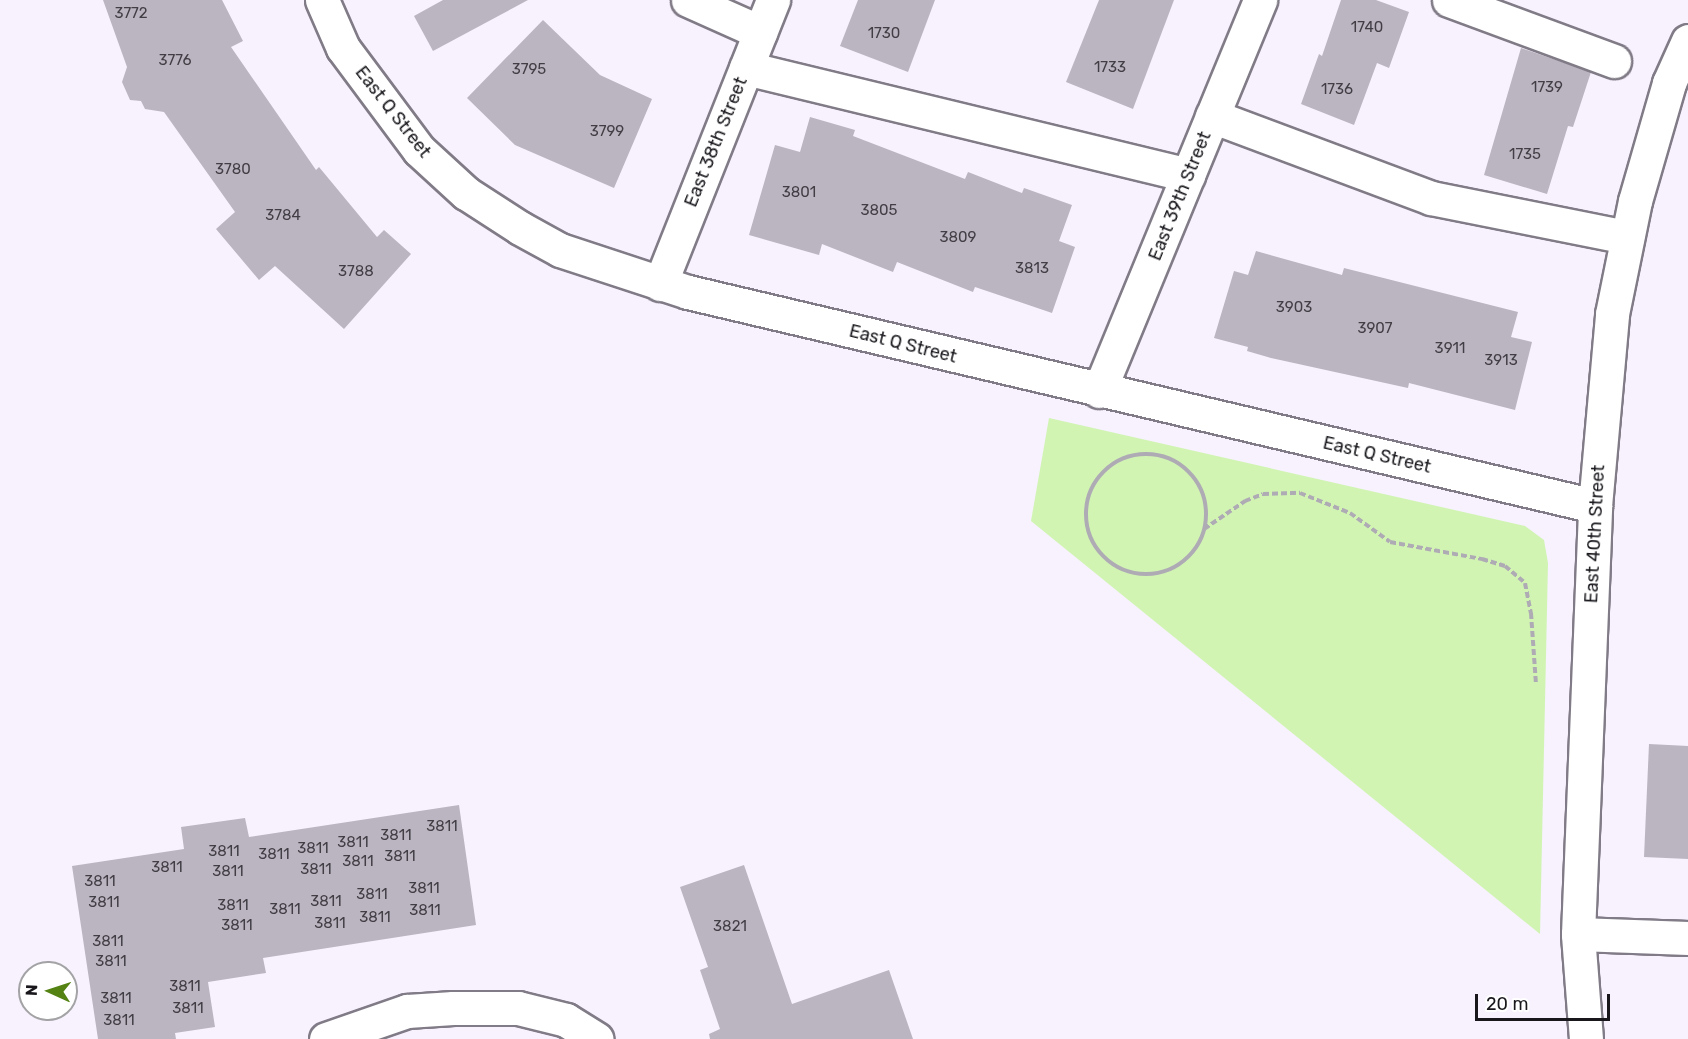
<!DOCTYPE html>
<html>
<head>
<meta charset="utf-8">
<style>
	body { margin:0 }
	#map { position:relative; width:1688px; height:1039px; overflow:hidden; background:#f7f2fe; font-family:Rubik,sans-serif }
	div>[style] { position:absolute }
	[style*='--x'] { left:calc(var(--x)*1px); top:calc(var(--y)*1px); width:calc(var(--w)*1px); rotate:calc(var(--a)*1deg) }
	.green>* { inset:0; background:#d1f4b3 }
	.building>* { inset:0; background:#bbb5c1 }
	.path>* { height:4px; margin-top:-2px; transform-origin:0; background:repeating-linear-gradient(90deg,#afabb5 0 6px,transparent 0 9px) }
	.path>.ring { margin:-2px; padding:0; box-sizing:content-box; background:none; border:4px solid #afabb5; border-radius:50% }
	.roads { filter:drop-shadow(2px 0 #807b86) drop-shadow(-2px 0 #807b86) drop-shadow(0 2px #807b86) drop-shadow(0 -2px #807b86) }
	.minor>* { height:33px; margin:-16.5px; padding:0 16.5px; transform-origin:16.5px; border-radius:16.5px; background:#fff }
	span { translate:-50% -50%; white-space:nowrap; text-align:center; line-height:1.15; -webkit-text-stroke:6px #fff; paint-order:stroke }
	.number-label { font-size:15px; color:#423e45 }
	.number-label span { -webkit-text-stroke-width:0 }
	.street-label { font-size:18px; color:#19171c }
	.north { position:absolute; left:18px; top:961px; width:60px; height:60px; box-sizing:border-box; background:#fff; border:2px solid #a3a2a4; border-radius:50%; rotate:273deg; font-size:16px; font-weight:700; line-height:24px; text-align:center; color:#19171c }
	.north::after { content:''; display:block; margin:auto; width:21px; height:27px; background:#548314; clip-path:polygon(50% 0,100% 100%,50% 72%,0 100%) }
	.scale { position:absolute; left:1475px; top:994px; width:135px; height:27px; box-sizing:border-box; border:3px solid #19171c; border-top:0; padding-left:8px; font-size:18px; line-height:21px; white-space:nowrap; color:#19171c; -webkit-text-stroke:4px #fff; paint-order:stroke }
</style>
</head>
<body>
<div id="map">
	<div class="green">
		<i style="clip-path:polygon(1049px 418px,1525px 526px,1544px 540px,1548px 563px,1540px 934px,1031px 521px)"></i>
	</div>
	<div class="building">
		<i style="clip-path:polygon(103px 0,222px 0,243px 41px,231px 47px,316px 170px,319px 167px,377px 237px,384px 230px,411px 254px,344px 329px,275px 266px,259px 280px,216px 229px,235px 212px,164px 112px,145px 109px,141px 101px,130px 100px,122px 82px,127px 67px)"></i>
		<i style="clip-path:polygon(443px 0,528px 0,433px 51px,414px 16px)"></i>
		<i style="clip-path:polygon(858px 0,935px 0,908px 72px,840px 46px)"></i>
		<i style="clip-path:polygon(1099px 0,1174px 0,1133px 109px,1066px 82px)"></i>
		<i style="clip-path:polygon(1341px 0,1376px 0,1409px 12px,1389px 68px,1377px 63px,1354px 125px,1301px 104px,1319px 54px,1322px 56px)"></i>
		<i style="clip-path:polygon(543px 20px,600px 75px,652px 99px,614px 188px,515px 145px,467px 98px)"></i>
		<i style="clip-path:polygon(1521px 48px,1591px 72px,1573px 127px,1568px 126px,1547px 194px,1484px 175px)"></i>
		<i style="clip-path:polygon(810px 117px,855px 130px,853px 136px,965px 179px,968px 172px,1022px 193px,1024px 188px,1072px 205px,1059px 241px,1075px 247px,1052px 313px,975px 287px,973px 292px,897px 262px,893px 272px,822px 244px,819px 255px,749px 235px,775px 145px,800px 152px)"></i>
		<i style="clip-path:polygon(1256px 251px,1342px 275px,1344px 268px,1518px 312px,1511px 337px,1532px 342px,1515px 410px,1409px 383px,1408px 388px,1271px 358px,1247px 351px,1248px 347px,1214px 338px,1234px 271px,1248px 275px)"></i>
		<i style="clip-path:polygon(1649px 744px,1688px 746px,1688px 859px,1644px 857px)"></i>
		<i style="clip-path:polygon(459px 805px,476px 925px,263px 958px,266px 973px,208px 982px,215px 1027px,175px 1033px,176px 1039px,98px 1039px,72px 866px,184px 849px,181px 827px,245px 818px,249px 837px)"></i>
		<i style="clip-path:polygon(744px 865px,792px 1004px,889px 970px,913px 1039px,710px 1039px,709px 1034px,720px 1029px,700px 970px,708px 967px,680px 887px)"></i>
	</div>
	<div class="path">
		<i class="ring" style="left:1086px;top:454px;width:116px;height:116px"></i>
		<i style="--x:1204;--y:529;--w:50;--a:-34.3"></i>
		<i style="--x:1245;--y:501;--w:19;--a:-21"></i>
		<i style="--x:1263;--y:494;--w:37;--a:-2"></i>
		<i style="--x:1300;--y:493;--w:54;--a:21.8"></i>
		<i style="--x:1350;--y:513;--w:49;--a:35.9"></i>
		<i style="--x:1390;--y:542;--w:94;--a:10.5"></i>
		<i style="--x:1482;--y:559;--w:24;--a:17"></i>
		<i style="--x:1505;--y:566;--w:26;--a:40"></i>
		<i style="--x:1525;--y:583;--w:31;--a:79"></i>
		<i style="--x:1531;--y:613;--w:72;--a:86"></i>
	</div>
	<div class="roads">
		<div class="minor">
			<i style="--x:322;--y:0;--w:52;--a:66.4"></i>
			<i style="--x:343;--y:48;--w:127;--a:53.3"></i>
			<i style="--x:419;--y:150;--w:64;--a:42.5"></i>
			<i style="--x:466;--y:193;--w:64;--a:32.9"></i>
			<i style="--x:520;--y:228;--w:46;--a:28.8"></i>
			<i style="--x:560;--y:250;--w:135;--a:18.2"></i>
			<i style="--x:688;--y:292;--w:932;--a:13.28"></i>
			<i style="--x:688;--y:0;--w:79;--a:24"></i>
			<i style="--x:1449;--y:0;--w:176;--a:20.3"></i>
			<i style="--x:746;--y:68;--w:455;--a:13.6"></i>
			<i style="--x:1212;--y:116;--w:234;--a:20.5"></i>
			<i style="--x:1431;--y:198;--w:200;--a:11.3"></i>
			<i style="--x:660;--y:284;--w:306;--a:-68.3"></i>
			<i style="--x:1099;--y:391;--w:423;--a:-67.6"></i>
			<i style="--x:1578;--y:934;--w:110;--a:2.1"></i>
			<i style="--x:326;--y:1039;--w:86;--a:-19.1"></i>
			<i style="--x:407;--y:1011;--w:46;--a:-3.7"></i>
			<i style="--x:453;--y:1008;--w:65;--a:0"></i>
			<i style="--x:518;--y:1008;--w:49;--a:14"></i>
			<i style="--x:566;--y:1020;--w:36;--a:32"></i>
			<i style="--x:1586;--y:1039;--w:105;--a:-94.4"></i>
			<i style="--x:1578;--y:934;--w:428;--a:-87.7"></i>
			<i style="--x:1595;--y:506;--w:193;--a:-84.9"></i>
			<i style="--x:1612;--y:314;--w:115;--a:-78.5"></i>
			<i style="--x:1635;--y:201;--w:123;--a:-73.9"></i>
			<i style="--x:1669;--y:83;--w:46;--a:-65.7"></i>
		</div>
	</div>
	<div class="number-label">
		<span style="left:131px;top:14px">3772</span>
		<span style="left:1367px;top:28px">1740</span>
		<span style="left:884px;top:34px">1730</span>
		<span style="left:175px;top:61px">3776</span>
		<span style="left:1110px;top:68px">1733</span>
		<span style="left:529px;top:70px">3795</span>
		<span style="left:1547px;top:88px">1739</span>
		<span style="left:1337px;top:90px">1736</span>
		<span style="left:607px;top:132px">3799</span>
		<span style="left:1525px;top:155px">1735</span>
		<span style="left:233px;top:170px">3780</span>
		<span style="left:799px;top:193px">3801</span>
		<span style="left:879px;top:211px">3805</span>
		<span style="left:283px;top:216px">3784</span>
		<span style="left:958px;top:238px">3809</span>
		<span style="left:1032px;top:269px">3813</span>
		<span style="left:356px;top:272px">3788</span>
		<span style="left:1294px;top:308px">3903</span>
		<span style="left:1375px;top:329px">3907</span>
		<span style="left:1450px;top:349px">3911</span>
		<span style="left:1501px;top:361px">3913</span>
		<span style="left:442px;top:827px">3811</span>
		<span style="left:396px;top:836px">3811</span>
		<span style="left:353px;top:843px">3811</span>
		<span style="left:313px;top:849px">3811</span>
		<span style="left:224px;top:852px">3811</span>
		<span style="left:274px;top:855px">3811</span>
		<span style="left:400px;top:857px">3811</span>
		<span style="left:358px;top:862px">3811</span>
		<span style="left:167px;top:868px">3811</span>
		<span style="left:316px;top:870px">3811</span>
		<span style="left:228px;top:872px">3811</span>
		<span style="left:100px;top:882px">3811</span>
		<span style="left:424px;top:889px">3811</span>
		<span style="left:372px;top:895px">3811</span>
		<span style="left:326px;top:902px">3811</span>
		<span style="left:104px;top:903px">3811</span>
		<span style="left:233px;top:906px">3811</span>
		<span style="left:285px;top:910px">3811</span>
		<span style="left:425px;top:911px">3811</span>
		<span style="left:375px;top:918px">3811</span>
		<span style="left:330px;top:924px">3811</span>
		<span style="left:237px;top:926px">3811</span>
		<span style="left:730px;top:927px">3821</span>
		<span style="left:108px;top:942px">3811</span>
		<span style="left:111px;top:962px">3811</span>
		<span style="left:185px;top:987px">3811</span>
		<span style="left:116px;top:999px">3811</span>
		<span style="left:188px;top:1009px">3811</span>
		<span style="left:119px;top:1021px">3811</span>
	</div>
	<div class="street-label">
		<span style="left:393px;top:112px;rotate:52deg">East Q Street</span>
		<span style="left:716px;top:142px;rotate:-68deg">East 38th Street</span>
		<span style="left:1180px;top:196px;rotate:-68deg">East 39th Street</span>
		<span style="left:903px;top:344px;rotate:14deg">East Q Street</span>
		<span style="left:1377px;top:455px;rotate:13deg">East Q Street</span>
		<span style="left:1595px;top:534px;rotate:-87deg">East 40th Street</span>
	</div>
	<div class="north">N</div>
	<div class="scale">20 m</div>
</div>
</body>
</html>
